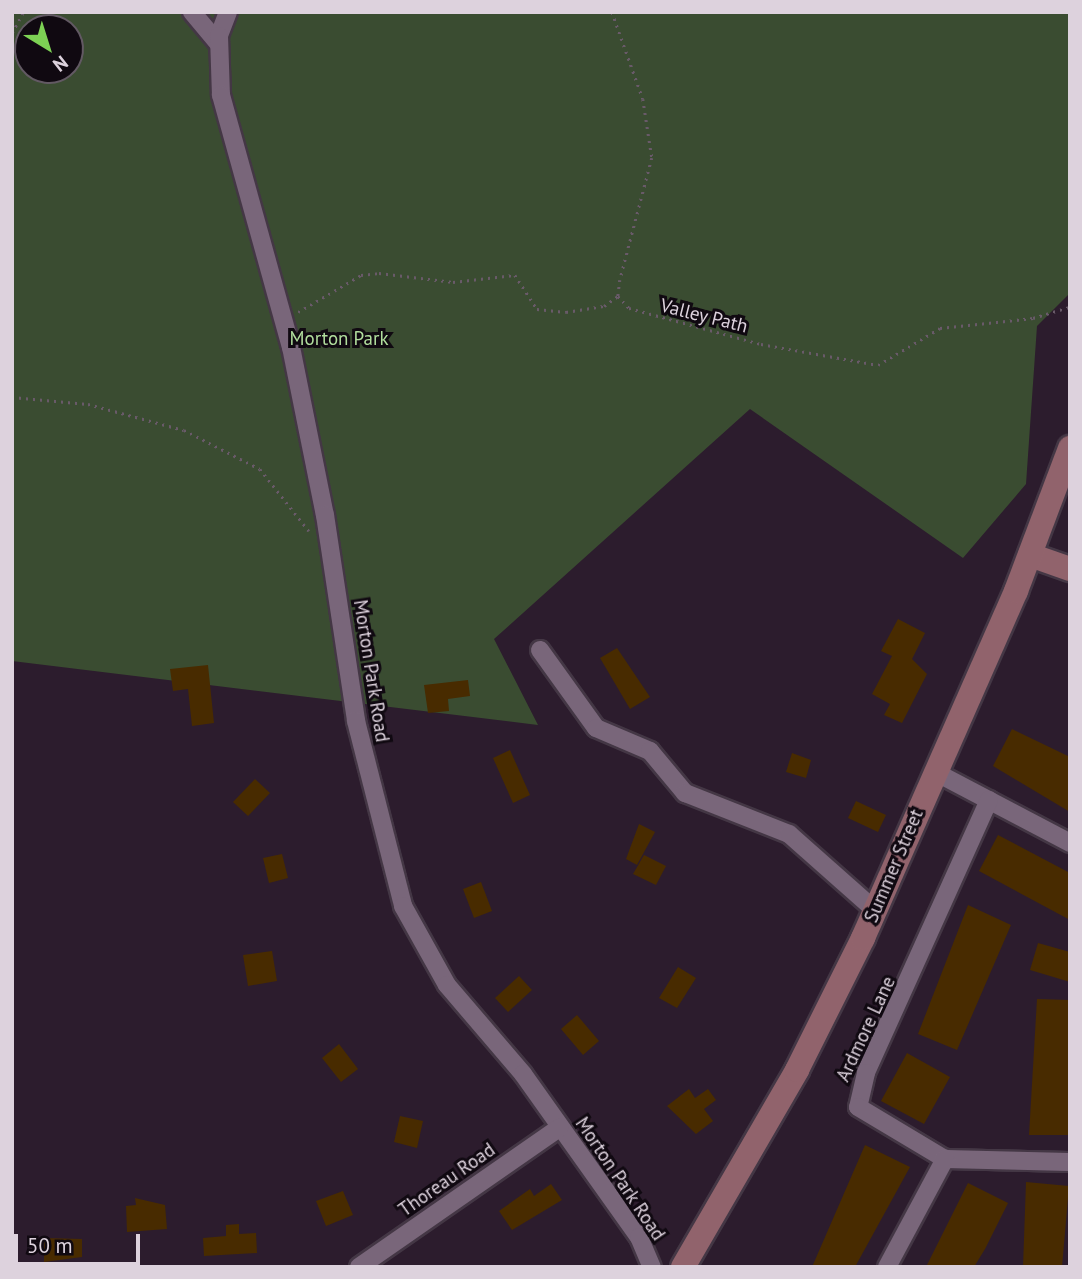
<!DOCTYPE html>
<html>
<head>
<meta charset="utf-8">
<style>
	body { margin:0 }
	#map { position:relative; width:1082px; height:1279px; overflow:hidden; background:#2c1c2d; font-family:"PT Sans",sans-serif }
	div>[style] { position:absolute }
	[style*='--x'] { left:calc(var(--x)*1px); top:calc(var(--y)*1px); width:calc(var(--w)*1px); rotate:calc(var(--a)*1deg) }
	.green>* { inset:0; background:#3a4c31 }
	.building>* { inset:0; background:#482b00 }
	.path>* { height:2.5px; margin-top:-1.25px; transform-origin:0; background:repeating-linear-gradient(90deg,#695a69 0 2px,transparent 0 7px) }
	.roads { filter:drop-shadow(2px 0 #443745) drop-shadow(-2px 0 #443745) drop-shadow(0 2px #443745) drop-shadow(0 -2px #443745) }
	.street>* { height:18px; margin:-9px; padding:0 9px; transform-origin:9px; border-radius:9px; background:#79667a }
	.secondary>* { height:24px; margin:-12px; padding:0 12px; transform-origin:12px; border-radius:12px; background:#91636c }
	span { translate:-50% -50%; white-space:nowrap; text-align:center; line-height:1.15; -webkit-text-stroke:6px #100911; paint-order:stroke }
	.street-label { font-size:19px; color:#ddd2dd }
	.park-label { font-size:19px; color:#b1de9d }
	.frame { position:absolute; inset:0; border:14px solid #ddd2dd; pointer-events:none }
	.north { position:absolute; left:14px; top:14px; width:70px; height:70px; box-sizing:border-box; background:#100911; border:2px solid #625963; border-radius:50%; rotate:142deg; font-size:19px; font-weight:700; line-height:28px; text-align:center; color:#ddd2dd }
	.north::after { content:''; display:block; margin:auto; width:24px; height:32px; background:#7dd154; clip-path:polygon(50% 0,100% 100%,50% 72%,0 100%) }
	.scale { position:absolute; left:14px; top:1234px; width:126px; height:32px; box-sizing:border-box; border:4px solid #ddd2dd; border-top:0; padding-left:9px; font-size:21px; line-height:24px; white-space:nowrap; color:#ddd2dd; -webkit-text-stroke:5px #100911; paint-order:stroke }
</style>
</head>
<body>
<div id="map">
	<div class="green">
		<i style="clip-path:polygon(evenodd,12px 12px,1070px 12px,1070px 293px,1037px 326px,1026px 484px,963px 558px,750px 409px,494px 639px,538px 725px,12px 661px,12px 12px,28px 28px,70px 28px,70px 70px,28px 70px,28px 28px)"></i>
	</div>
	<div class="building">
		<i style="clip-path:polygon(898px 619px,925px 633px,912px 659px,927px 674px,902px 723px,884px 715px,890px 704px,872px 694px,892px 656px,881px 651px)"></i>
		<i style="clip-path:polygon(617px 648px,650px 697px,630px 709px,600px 658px)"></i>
		<i style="clip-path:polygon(208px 665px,214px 723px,192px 726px,188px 689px,173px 691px,170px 669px)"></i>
		<i style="clip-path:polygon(468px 680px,470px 696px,448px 699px,449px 711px,428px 713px,424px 685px)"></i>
		<i style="clip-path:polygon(1012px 729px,1070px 757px,1070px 812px,993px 766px)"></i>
		<i style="clip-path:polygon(510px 750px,530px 795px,513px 803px,493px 758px)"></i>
		<i style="clip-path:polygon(792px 753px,811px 760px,806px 778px,786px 772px)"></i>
		<i style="clip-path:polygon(255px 779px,270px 793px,248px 816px,233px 802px)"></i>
		<i style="clip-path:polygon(856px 801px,886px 815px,878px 832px,848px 818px)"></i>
		<i style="clip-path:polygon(639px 824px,655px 832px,637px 865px,626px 859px)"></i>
		<i style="clip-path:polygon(998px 835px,1070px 873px,1070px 920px,979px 871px)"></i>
		<i style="clip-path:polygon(282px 854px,288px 878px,269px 883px,263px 858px)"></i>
		<i style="clip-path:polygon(644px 855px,666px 866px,656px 885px,633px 874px)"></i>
		<i style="clip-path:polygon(481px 882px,492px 911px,474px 918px,463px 889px)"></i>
		<i style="clip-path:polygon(968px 905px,1011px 925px,957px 1050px,918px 1034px)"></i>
		<i style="clip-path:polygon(1038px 943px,1070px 952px,1070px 982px,1030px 970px)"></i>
		<i style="clip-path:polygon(272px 951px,277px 981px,248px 986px,243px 955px)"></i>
		<i style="clip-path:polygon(678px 967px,696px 978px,677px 1008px,659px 998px)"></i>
		<i style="clip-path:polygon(519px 976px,532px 990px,508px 1012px,495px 998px)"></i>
		<i style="clip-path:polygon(1037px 999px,1070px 1000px,1070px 1135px,1029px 1135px)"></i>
		<i style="clip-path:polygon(577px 1015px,599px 1041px,583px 1055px,561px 1029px)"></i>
		<i style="clip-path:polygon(339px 1044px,358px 1069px,341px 1082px,322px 1058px)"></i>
		<i style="clip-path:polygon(907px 1053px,950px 1077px,924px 1124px,881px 1101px)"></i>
		<i style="clip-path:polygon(689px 1089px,695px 1098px,708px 1089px,716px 1100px,704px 1109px,713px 1121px,696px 1134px,667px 1106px)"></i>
		<i style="clip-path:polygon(400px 1116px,423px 1121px,417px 1148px,394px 1142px)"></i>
		<i style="clip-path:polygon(865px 1145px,910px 1167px,855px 1267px,812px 1267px)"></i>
		<i style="clip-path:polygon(1026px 1182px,1069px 1186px,1062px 1267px,1023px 1267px)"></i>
		<i style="clip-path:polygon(968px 1183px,1008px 1203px,985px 1249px,974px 1267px,926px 1267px)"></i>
		<i style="clip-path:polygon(551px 1184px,562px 1200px,512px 1230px,499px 1211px,530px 1189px,534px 1196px)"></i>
		<i style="clip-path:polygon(343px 1191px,353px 1215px,326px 1226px,316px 1201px)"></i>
		<i style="clip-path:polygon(135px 1198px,165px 1205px,167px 1229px,127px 1232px,126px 1206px,136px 1205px)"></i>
		<i style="clip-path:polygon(239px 1224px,239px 1234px,256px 1233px,257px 1253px,204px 1256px,203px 1238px,226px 1236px,226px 1225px)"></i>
		<i style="clip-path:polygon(44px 1238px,82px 1239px,82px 1257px,44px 1262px)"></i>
	</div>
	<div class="path">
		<i style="--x:612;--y:12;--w:92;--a:70.4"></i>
		<i style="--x:643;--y:99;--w:60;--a:81.3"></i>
		<i style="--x:652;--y:158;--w:126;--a:104.7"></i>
		<i style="--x:620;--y:280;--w:16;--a:97"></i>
		<i style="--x:618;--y:296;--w:16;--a:47"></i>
		<i style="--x:629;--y:308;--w:137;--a:15.3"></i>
		<i style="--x:761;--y:344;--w:119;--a:10.2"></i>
		<i style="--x:878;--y:365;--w:72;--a:-30.8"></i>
		<i style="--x:940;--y:328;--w:94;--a:-6.1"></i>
		<i style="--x:1033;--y:318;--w:39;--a:-17"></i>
		<i style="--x:12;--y:33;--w:24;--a:-62"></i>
		<i style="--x:298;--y:312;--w:73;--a:-30.4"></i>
		<i style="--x:361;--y:275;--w:18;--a:-6"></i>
		<i style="--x:379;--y:273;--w:75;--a:6.9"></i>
		<i style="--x:453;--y:282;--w:62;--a:-6.4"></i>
		<i style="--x:515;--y:275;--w:40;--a:57.1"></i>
		<i style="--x:537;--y:309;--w:29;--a:6"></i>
		<i style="--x:566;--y:312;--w:38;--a:-9"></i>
		<i style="--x:604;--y:306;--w:17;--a:-36"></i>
		<i style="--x:12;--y:397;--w:76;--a:5.3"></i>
		<i style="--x:88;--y:404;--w:99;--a:15.2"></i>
		<i style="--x:184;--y:430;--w:85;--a:27.2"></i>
		<i style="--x:260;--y:469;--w:79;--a:51.7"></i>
	</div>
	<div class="roads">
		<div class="street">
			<i style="--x:192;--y:12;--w:40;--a:50"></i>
			<i style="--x:228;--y:12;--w:26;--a:111"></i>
			<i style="--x:219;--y:36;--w:59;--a:88.1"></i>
			<i style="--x:221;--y:95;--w:262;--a:74.5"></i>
			<i style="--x:291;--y:347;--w:171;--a:78.6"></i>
			<i style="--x:325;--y:515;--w:208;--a:81.4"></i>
			<i style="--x:356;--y:721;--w:191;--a:75.7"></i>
			<i style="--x:403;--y:906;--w:90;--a:60.9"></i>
			<i style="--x:447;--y:985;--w:117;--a:49.5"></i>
			<i style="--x:523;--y:1074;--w:200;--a:54.6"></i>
			<i style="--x:639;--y:1237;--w:33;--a:67"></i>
			<i style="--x:540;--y:650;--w:96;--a:54.3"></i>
			<i style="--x:596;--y:728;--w:59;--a:23.1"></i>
			<i style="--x:650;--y:751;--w:55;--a:50.2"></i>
			<i style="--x:685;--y:793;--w:112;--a:21.5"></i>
			<i style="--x:789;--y:834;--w:115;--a:41.5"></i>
			<i style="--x:935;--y:772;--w:153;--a:27.7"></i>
			<i style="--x:989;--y:800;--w:299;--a:114.3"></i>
			<i style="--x:866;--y:1073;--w:35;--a:103"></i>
			<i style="--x:858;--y:1107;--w:101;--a:30.9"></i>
			<i style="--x:945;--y:1159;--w:125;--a:1.4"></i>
			<i style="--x:359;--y:1267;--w:244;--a:-34.8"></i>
			<i style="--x:887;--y:1267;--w:123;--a:-61.8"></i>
		</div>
		<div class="secondary">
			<i style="--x:1030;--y:555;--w:42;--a:19.3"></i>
			<i style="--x:683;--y:1267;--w:228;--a:-59.9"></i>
			<i style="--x:797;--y:1070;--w:148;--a:-63.4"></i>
			<i style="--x:863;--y:938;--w:379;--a:-66.2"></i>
			<i style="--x:1016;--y:591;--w:153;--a:-69.3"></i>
		</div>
	</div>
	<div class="street-label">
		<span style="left:704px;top:316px;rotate:14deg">Valley Path</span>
		<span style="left:371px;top:671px;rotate:81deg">Morton Park Road</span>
		<span style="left:894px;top:866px;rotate:-67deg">Summer Street</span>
		<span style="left:866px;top:1029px;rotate:-65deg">Ardmore Lane</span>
		<span style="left:620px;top:1179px;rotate:56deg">Morton Park Road</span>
		<span style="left:447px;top:1180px;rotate:-35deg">Thoreau Road</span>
	</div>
	<div class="park-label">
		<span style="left:339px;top:339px">Morton Park</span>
	</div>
	<div class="frame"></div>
	<div class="north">N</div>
	<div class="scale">50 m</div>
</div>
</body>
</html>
